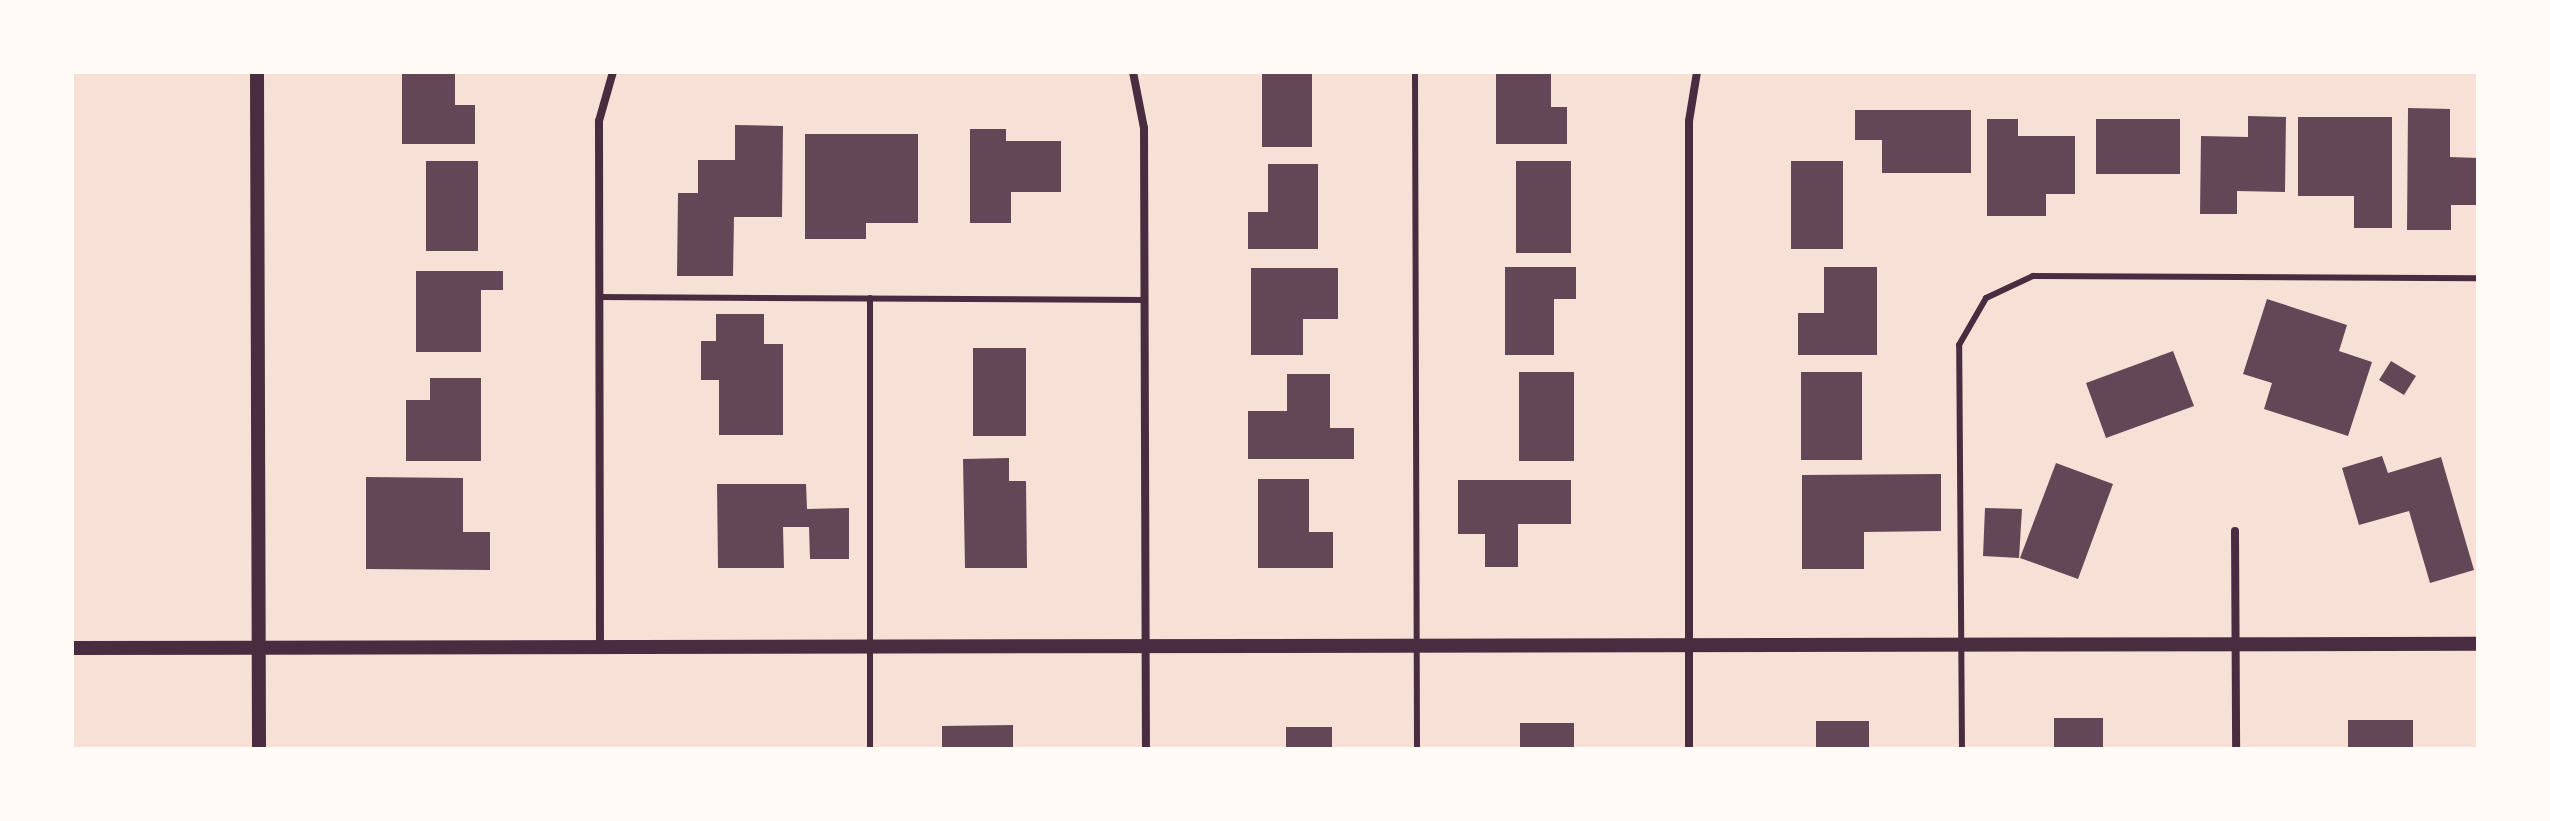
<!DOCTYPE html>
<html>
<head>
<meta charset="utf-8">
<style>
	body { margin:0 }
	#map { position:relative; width:2550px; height:821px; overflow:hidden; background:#f7e1d7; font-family:"Space Grotesk",sans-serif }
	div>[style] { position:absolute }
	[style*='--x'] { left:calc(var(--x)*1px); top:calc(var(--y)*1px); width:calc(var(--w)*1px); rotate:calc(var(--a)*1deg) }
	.building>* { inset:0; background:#644757 }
	.service>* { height:6px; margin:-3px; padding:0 3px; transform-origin:3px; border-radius:3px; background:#4a2c40 }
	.minor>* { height:8px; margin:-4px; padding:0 4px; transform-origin:4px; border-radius:4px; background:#4a2c40 }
	.tertiary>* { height:14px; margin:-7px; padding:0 7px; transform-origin:7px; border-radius:7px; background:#4a2c40 }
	span { translate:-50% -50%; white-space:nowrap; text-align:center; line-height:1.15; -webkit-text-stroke:8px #fffaf5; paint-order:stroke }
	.frame { position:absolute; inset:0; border:74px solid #fffaf5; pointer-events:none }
</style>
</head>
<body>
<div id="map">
	<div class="building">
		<i style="clip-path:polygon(402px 72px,455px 72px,455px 105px,475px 105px,475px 144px,402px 144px)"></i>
		<i style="clip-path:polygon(1262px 72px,1312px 72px,1312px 147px,1262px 147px)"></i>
		<i style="clip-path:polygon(1496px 72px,1551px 72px,1551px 107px,1567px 107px,1567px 144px,1496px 144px)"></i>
		<i style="clip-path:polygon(2408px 108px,2450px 109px,2450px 157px,2478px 158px,2478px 205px,2451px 205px,2451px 230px,2407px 230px)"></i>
		<i style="clip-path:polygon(1855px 110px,1971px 110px,1971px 173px,1882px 173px,1882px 140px,1855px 140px)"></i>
		<i style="clip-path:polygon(2248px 116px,2286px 117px,2285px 192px,2237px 191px,2237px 214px,2200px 214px,2201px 136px,2248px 137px)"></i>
		<i style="clip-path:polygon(2298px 117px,2392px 117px,2392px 228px,2354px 228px,2354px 196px,2298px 196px)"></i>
		<i style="clip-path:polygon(1987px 119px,2018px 119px,2018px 136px,2075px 136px,2075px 194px,2046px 194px,2046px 216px,1987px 216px)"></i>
		<i style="clip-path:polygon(2096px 119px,2180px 119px,2180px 174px,2096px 174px)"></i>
		<i style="clip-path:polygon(735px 125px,783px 126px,782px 217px,734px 217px,733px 276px,677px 276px,678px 193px,698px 193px,698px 160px,735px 160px)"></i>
		<i style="clip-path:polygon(970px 129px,1006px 129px,1006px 141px,1061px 141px,1061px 192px,1011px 192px,1011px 223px,970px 223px)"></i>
		<i style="clip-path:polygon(805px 134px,918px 134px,918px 223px,866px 223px,866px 239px,805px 239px)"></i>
		<i style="clip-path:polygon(426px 161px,478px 161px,478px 251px,426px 251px)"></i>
		<i style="clip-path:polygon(1516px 161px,1571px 161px,1571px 253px,1516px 253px)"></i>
		<i style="clip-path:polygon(1791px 161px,1843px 161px,1843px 249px,1791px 249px)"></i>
		<i style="clip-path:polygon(1268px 164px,1318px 164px,1318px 249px,1248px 249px,1248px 212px,1268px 212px)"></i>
		<i style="clip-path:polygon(1505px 267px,1576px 267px,1576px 299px,1554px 299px,1554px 355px,1505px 355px)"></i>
		<i style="clip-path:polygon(1824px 267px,1877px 267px,1877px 355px,1798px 355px,1798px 313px,1824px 313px)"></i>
		<i style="clip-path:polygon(1251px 268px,1338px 268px,1338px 319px,1303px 319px,1303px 355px,1251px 355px)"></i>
		<i style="clip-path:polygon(416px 271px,503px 271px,503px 290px,481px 290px,481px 352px,416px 352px)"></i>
		<i style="clip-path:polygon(2267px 299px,2347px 325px,2339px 351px,2372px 362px,2348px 436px,2264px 409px,2272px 383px,2243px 374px)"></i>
		<i style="clip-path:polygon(716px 314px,764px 314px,764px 344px,783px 344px,783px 435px,719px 435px,719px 380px,701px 380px,701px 341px,716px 341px)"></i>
		<i style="clip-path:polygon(973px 348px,1026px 348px,1026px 436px,973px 436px)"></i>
		<i style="clip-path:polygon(2173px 351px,2194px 406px,2106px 438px,2086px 383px)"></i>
		<i style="clip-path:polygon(2391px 361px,2416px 376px,2404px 395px,2379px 380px)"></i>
		<i style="clip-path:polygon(1519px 372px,1574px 372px,1574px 461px,1519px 461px)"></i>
		<i style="clip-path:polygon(1801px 372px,1862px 372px,1862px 460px,1801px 460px)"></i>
		<i style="clip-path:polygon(1287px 374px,1330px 374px,1330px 428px,1354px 428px,1354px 459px,1248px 459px,1248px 411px,1287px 411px)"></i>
		<i style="clip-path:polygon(430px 378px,481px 378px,481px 461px,406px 461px,406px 400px,430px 400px)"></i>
		<i style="clip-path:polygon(2382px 456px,2388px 473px,2441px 457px,2474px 570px,2430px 583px,2409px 511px,2359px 525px,2342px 468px)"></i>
		<i style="clip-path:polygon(1009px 458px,1009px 481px,1026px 481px,1027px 568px,965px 568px,963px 459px)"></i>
		<i style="clip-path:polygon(2056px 463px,2113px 484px,2078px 579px,2020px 558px)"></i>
		<i style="clip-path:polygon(1941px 474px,1941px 531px,1864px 532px,1864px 569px,1802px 569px,1802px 475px)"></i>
		<i style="clip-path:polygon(366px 477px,463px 478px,463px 532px,490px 532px,490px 570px,366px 569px)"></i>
		<i style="clip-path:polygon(1258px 479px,1309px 479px,1309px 532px,1333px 532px,1333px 568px,1258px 568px)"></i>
		<i style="clip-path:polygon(1458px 480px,1571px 480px,1571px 524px,1518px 524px,1518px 567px,1485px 567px,1485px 534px,1458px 534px)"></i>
		<i style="clip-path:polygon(717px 484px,806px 484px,807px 509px,849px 508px,849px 559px,810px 559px,809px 527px,783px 527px,784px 568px,718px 568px)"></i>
		<i style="clip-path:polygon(1985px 508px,2022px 509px,2019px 558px,1983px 556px)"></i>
		<i style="clip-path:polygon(2054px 718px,2103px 718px,2103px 749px,2054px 749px)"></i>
		<i style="clip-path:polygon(2348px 720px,2413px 720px,2413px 749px,2348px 749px)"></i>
		<i style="clip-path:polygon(1816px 721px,1869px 721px,1869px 749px,1816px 749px)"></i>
		<i style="clip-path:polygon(1520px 723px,1574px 723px,1574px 749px,1520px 749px)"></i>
		<i style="clip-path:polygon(1013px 725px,1013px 749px,942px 749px,942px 726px)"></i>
		<i style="clip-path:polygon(1286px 727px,1332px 727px,1332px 749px,1286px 749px)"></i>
	</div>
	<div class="service">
		<i style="--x:1415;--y:72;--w:677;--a:89.83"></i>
		<i style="--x:599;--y:297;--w:546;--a:0.31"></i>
		<i style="--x:870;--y:298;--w:451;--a:90"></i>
		<i style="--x:1962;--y:749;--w:404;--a:-90.4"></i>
		<i style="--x:1959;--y:345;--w:54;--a:-60.1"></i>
		<i style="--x:1986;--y:298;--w:52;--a:-25.1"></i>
		<i style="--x:2033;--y:276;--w:445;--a:0.3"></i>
	</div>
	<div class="minor">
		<i style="--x:1133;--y:72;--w:57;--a:78.9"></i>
		<i style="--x:1144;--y:128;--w:621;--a:89.82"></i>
		<i style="--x:2235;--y:531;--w:218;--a:89.7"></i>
		<i style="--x:600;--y:647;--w:526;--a:-90.11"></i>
		<i style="--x:599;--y:121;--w:51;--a:-74.1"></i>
		<i style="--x:1689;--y:749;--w:628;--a:-90"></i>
		<i style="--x:1689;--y:121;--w:50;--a:-80.7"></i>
	</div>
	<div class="tertiary">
		<i style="--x:257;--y:72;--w:677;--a:89.83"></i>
		<i style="--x:72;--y:648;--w:2406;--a:-0.1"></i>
	</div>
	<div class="frame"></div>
</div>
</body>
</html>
